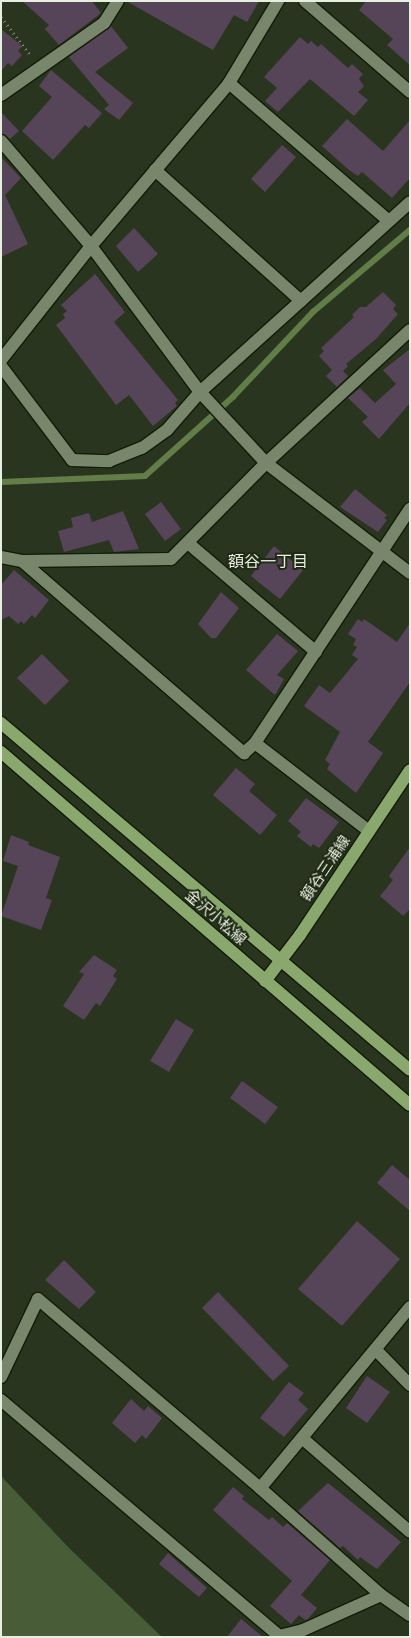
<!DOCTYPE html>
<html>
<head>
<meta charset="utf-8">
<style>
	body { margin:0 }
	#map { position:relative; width:411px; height:1638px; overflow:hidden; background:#2a351f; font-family:"Libre Baskerville","Noto Sans JP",serif }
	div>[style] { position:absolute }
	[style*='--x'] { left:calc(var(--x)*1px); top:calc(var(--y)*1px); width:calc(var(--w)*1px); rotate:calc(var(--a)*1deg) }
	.green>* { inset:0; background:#495c38 }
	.stream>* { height:5.5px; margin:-2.75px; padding:0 2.75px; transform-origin:2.75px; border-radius:2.75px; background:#627d47 }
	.building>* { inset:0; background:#564459 }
	.path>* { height:3px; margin-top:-1.5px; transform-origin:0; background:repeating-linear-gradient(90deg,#7b8572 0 1px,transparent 0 5px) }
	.roads { filter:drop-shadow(1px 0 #121c07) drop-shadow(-1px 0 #121c07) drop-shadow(0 1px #121c07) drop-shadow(0 -1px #121c07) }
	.minor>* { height:12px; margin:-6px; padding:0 6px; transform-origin:6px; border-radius:6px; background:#78866c }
	.major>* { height:12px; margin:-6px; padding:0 6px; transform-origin:6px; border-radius:6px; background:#8aa86e }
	span { translate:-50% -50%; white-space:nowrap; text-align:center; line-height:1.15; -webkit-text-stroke:4px #202b15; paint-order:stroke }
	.street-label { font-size:15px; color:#e7efe0 }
	.neighbourhood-label { font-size:16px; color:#e7efe0 }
	.frame { position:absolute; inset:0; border:2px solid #e7efe0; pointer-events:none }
</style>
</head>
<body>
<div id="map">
	<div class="green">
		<i style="clip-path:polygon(1px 1476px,69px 1548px,162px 1637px,1px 1637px)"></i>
	</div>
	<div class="stream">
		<i style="--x:1;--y:482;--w:144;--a:-2.4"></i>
		<i style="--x:145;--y:476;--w:118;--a:-41.9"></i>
		<i style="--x:233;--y:397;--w:117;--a:-46.7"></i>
		<i style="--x:313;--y:312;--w:127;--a:-40.2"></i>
	</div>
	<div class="building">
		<i style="clip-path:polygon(22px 1px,92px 1px,101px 13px,59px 45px,45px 29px,49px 25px)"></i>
		<i style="clip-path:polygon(126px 1px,259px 1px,247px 22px,234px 15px,213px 50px)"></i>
		<i style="clip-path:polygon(366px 1px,410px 1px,410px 65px,387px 45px,393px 39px,359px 10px)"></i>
		<i style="clip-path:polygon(111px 26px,128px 48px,95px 72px,133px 103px,119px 120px,104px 109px,109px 105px,69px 57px)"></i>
		<i style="clip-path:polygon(1px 29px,22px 46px,18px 51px,22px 55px,12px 66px,8px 63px,1px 71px)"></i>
		<i style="clip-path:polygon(300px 37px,308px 44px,311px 41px,318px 47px,321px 44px,348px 68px,352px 64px,363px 74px,359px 79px,364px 86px,358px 92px,368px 100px,354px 116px,310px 79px,278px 112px,265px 101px,277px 88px,264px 77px)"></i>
		<i style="clip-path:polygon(51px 70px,102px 113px,89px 128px,85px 125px,53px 160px,22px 131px,52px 97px,39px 86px)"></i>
		<i style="clip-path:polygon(1px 112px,19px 131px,10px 139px,1px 133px)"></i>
		<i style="clip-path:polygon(347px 119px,383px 151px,410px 120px,410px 178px,392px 198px,362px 172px,358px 176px,349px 170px,322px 146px)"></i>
		<i style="clip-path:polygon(282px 145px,296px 157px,265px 192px,251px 179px)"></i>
		<i style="clip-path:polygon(1px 157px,21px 178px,5px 195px,28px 244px,1px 257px)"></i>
		<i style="clip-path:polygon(134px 228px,158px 254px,138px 272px,116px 246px)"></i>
		<i style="clip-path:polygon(95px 274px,125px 312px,114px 322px,178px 400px,175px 403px,177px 406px,153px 426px,129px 395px,116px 405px,56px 325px,65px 318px,63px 314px,67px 311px,61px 305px)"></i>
		<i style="clip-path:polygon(383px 292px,396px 305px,393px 309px,398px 314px,376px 339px,346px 364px,348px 366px,343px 371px,348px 376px,337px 387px,326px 376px,332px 370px,319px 356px,324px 351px,321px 348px,354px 317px,352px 315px,360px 307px,366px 307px)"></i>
		<i style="clip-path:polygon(410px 349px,410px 403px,379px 439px,362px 422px,368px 417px,348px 398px,360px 388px,375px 403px,396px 384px,383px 370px)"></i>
		<i style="clip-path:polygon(355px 489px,387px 515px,384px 518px,387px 520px,378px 532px,340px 507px)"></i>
		<i style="clip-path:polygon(161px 502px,181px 529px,165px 541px,145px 514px)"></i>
		<i style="clip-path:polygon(123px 511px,139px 549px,114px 552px,109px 540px,64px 552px,58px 531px,73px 527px,71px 518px,89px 513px,92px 522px)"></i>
		<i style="clip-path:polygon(274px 546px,303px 570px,280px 599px,251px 576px)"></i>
		<i style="clip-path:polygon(14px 570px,49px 600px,35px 618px,32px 615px,24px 624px,21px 621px,18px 624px,9px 616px,1px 620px,1px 585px)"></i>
		<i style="clip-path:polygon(221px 592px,239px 608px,216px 638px,211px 638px,198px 624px)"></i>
		<i style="clip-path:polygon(358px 619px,362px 622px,364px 619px,397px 642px,410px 623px,410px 682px,368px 742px,383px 753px,356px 793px,327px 769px,330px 764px,325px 760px,340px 732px,304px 706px,319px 685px,330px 693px,358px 659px,352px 655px,357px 647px,353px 645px,356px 639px,348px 634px)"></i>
		<i style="clip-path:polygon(277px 634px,298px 651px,277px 675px,284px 679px,275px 695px,246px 670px)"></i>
		<i style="clip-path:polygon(42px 654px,69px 681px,45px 705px,17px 678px)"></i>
		<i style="clip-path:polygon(236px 768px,255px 784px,249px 791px,277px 815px,260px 835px,213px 795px)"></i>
		<i style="clip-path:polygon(306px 798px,339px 822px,319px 848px,313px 844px,311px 847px,297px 836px,301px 832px,288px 821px)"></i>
		<i style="clip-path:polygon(11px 835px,29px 842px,28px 845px,60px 857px,46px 898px,52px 900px,41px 930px,1px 916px,18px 866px,3px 861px)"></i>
		<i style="clip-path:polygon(410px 847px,410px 909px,403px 916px,380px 896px,393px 880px,389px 876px)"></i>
		<i style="clip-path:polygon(94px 955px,117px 970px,113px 976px,117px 979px,100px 1006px,96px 1003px,84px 1020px,63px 1006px,84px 974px,79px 972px)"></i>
		<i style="clip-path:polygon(176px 1019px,194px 1030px,169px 1072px,150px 1061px)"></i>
		<i style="clip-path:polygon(242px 1081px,278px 1107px,265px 1124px,230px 1098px)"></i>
		<i style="clip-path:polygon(392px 1165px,410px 1180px,410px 1211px,377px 1183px)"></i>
		<i style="clip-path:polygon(357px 1221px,400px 1259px,342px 1326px,298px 1289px)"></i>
		<i style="clip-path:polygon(64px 1260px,96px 1292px,79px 1309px,45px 1280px)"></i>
		<i style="clip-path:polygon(218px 1292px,289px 1366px,273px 1381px,202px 1308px)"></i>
		<i style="clip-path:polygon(367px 1376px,390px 1392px,367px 1423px,346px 1408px)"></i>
		<i style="clip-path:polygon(289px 1382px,304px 1393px,298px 1400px,308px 1409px,284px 1437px,260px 1418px)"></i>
		<i style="clip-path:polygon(131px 1399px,144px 1411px,148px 1406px,162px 1418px,146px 1439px,142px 1435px,135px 1443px,112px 1423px)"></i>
		<i style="clip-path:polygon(328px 1483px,401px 1542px,377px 1569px,360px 1557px,358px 1560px,343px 1546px,340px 1548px,298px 1511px)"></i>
		<i style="clip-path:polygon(233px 1487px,244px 1496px,242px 1499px,269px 1520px,272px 1517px,283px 1527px,287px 1523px,330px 1560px,301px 1595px,317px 1608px,308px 1619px,305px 1620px,299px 1615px,291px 1624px,270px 1606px,292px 1581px,213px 1510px)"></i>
		<i style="clip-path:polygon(168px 1553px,207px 1588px,199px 1597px,159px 1564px)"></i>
		<i style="clip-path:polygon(241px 1619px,263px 1637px,227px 1637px)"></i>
	</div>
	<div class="path">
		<i style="--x:1;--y:17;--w:49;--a:52.4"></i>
	</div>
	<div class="roads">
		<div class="minor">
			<i style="--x:305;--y:1;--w:139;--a:40.9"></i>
			<i style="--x:229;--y:83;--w:211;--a:40.8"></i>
			<i style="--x:1;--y:95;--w:126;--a:-35"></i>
			<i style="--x:104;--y:23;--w:26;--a:-58"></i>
			<i style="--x:1;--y:141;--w:138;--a:49.4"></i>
			<i style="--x:91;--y:246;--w:182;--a:53.3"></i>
			<i style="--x:200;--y:392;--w:97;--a:47.1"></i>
			<i style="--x:266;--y:463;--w:181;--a:37.4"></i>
			<i style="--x:155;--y:170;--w:196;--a:41.9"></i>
			<i style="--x:1;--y:360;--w:145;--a:-51.7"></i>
			<i style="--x:91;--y:246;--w:214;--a:-49.7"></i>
			<i style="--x:229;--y:83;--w:96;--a:-59.1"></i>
			<i style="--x:1;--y:366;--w:118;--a:52.9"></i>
			<i style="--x:72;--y:460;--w:37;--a:2"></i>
			<i style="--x:109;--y:461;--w:35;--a:-22"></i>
			<i style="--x:142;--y:448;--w:31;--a:-36"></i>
			<i style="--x:167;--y:430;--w:50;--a:-49"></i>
			<i style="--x:200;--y:392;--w:283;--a:-42.1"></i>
			<i style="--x:188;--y:543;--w:168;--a:40.4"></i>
			<i style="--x:1;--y:557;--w:21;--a:11"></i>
			<i style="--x:22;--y:561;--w:149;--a:-0.8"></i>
			<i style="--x:171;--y:559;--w:135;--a:-45.3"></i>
			<i style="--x:266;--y:463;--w:196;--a:-42.7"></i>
			<i style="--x:22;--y:561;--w:294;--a:40.9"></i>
			<i style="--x:244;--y:753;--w:15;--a:-42"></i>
			<i style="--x:255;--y:743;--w:281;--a:-56.5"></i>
			<i style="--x:255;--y:743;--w:144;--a:37.7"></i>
			<i style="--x:410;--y:1307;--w:235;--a:129.6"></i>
			<i style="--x:260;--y:1488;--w:162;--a:41.5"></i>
			<i style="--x:381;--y:1595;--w:35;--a:35"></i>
			<i style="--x:376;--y:1350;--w:49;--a:45.8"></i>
			<i style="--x:1;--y:1377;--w:86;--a:-64.6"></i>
			<i style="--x:38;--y:1299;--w:292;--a:40.4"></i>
			<i style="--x:1;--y:1400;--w:365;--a:40.3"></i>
			<i style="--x:279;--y:1636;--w:25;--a:-14"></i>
			<i style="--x:303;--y:1630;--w:85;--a:-24.2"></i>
			<i style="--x:302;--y:1438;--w:143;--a:41"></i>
		</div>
		<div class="major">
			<i style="--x:1;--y:723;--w:536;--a:40.31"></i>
			<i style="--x:1;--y:752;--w:540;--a:40.8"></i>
			<i style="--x:265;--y:981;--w:58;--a:-52.7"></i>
			<i style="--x:300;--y:935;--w:198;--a:-56.3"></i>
		</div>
	</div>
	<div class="street-label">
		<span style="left:325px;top:868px;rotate:-56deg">額谷三浦線</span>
		<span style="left:216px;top:917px;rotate:41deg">金沢小松線</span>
	</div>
	<div class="neighbourhood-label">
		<span style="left:268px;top:561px">額谷一丁目</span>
	</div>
	<div class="frame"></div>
</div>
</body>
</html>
